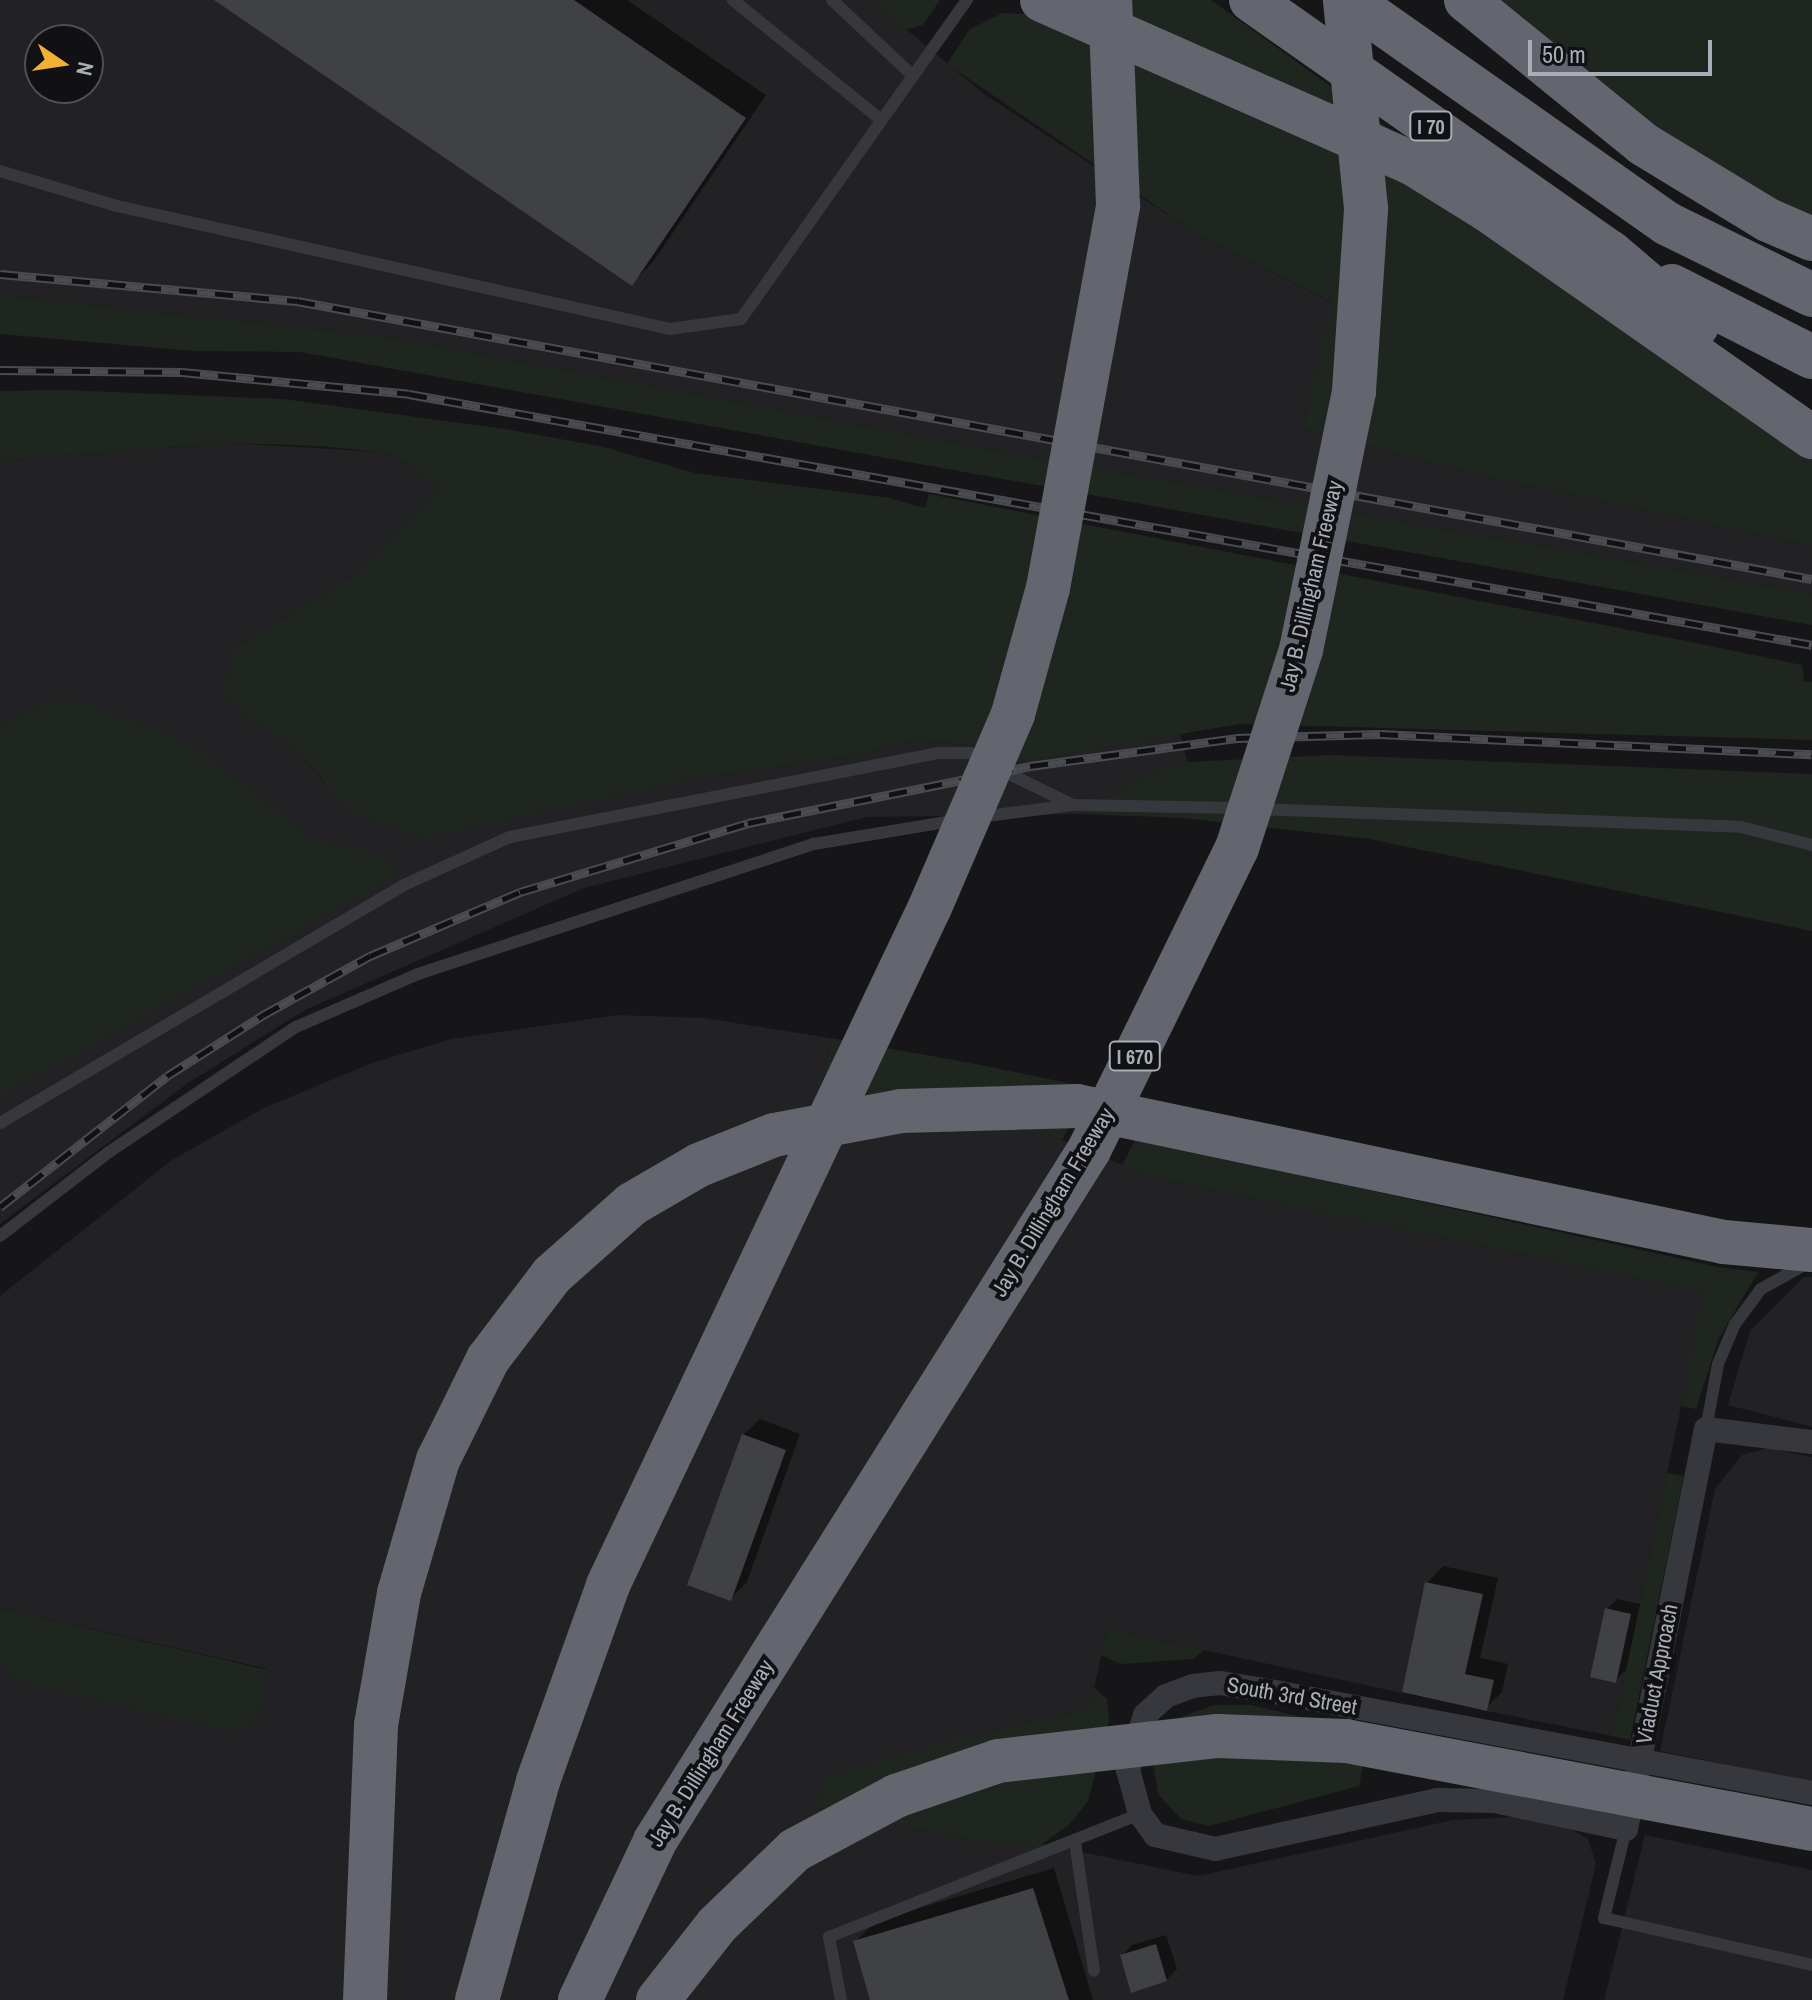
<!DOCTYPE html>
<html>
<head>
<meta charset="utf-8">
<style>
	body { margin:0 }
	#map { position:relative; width:1812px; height:2000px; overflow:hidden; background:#161618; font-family:"Archivo Narrow",sans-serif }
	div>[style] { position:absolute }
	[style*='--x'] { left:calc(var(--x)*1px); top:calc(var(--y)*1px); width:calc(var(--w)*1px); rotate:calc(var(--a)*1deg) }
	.built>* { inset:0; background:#222225 }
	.green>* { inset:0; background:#1e261f }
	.shadow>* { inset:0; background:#0007 }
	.building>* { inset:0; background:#404145 }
	.lane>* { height:12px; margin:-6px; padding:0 6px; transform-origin:6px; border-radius:6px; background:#37383d }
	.street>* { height:24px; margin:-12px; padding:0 12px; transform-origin:12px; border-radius:12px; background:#37383d }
	.highway>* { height:44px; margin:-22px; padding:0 22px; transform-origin:22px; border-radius:22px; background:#63666e }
	.rail>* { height:9px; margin-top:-4.5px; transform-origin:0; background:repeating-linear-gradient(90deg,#111113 0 18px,#4a4c52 0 36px); box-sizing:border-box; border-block:2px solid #4a4c52 }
	.street-bridge>* { height:24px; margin:-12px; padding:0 12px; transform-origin:12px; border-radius:12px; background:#37383d }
	.highway-bridge>* { height:44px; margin:-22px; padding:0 22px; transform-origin:22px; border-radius:22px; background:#63666e }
	span { translate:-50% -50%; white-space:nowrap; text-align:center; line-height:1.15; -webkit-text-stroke:8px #111113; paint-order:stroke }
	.shield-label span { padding:2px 6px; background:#111113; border:2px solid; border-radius:6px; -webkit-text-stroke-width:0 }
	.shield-label { font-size:20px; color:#a8adb8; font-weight:700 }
	.street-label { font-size:22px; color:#a8adb8 }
	.north { position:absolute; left:24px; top:24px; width:80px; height:80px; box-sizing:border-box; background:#111113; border:2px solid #4d4f55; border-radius:50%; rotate:103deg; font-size:22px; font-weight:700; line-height:32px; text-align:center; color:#a8adb8 }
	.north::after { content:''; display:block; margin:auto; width:28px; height:36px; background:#f2b134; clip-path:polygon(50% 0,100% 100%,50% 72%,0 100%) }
	.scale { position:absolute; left:1528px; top:40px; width:184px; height:36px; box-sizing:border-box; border:4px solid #a8adb8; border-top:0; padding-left:10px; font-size:24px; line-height:28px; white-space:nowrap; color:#a8adb8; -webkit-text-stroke:6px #111113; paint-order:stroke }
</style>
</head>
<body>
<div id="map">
	<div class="built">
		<i style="clip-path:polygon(evenodd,0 0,871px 0,984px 94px,1197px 234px,1332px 303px,1303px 429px,1478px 475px,1812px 546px,1812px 593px,1026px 456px,383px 336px,0 295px,0 0,40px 40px,88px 40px,88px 88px,40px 88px,40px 40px)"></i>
		<i style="clip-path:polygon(229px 443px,382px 452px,414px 466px,440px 488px,364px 569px,233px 649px,254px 723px,295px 749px,325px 783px,568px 804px,691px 779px,854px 756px,915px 740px,975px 746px,1008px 764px,1180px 733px,1187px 762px,1144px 775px,1081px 814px,867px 817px,584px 888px,305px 1010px,188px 1083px,0 1224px,0 461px)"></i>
		<i style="clip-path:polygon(617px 1015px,704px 1018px,830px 1038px,821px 1103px,1021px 1129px,1069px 1142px,1150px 1177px,1705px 1292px,1612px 1736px,1487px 1711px,1493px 1680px,1465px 1674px,1482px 1594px,1426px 1582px,1402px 1693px,1107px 1629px,1090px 1708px,967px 1736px,818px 1808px,988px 1844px,1042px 1844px,1198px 1876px,1453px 1820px,1518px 1817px,1571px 1829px,1588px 1839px,1596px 1864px,1563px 2000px,0 2000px,0 1659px,16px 1681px,268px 1669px,0 1608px,0 1296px,172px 1160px,264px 1108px,372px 1063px,451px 1039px)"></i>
		<i style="clip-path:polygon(1804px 1277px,1812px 1277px,1812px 1427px,1728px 1405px,1750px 1331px)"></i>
		<i style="clip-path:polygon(1768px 1448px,1812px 1457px,1812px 1782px,1660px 1751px,1715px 1489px,1742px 1455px)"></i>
		<i style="clip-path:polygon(1645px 1835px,1812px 1870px,1812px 2000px,1604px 2000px)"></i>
	</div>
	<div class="green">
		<i style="clip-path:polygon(871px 0,940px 0,923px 25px,905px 30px)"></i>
		<i style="clip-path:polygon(1074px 0,1211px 0,1445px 169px)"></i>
		<i style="clip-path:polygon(1496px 0,1812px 0,1812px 229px,1712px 177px)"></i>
		<i style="clip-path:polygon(1003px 13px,1027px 14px,1424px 192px,1812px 457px,1812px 546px,1478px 475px,1303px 429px,1331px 302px,1197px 234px,947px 64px,970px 29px)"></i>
		<i style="clip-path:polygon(0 295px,383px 336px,1026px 456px,1812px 593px,1812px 625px,300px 352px,193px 351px,0 334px)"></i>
		<i style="clip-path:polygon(64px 390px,283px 399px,505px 429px,604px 447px,695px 473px,890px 498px,925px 508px,929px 494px,1691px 642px,1802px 665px,1804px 682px,1812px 682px,1812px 740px,1239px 724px,1008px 764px,975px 746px,915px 740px,854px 756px,691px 779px,424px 838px,352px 812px,295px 749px,254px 723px,224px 690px,233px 649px,364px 569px,439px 488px,414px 466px,382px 452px,318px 446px,229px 443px,0 461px,0 391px)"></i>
		<i style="clip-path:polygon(53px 699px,88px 704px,190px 744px,316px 841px,377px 853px,392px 862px,399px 874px,0 1096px,0 732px,8px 721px)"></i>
		<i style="clip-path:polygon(1331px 755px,1812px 774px,1812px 931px,1369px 839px,1183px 818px,1081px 814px,1144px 775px,1187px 762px)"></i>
		<i style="clip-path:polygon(830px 1038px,971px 1063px,1092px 1088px,1062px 1140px,1020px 1129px,821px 1104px)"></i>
		<i style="clip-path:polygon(1136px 1139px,1718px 1267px,1758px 1272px,1718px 1340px,1696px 1409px,1681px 1406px,1704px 1292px,1150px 1177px,1122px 1165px)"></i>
		<i style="clip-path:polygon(1667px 1473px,1684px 1476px,1630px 1740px,1612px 1736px)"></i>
		<i style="clip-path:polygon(0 1608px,268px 1670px,258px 1714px,237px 1732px,16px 1681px,0 1659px)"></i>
		<i style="clip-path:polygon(1107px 1629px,1204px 1650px,1193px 1659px,1121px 1664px,1101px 1655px)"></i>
		<i style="clip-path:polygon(1094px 1687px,1107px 1699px,1109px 1721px,1088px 1801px,1070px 1824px,1042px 1844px,988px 1844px,818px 1808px,821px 1779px,967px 1736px,1090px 1708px)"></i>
		<i style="clip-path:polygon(1214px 1705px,1251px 1705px,1370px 1733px,1359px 1786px,1209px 1826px,1181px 1819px,1158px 1794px,1153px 1764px,1168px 1731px,1184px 1716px)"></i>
	</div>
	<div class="shadow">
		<i style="clip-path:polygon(217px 0,627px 0,766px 95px,653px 262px,631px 284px)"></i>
		<i style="clip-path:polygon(760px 1419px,800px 1434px,747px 1582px,731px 1598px,743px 1435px)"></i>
		<i style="clip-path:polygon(1443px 1566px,1498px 1578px,1480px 1658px,1508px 1664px,1502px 1692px,1486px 1708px,1404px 1691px,1427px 1583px)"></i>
		<i style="clip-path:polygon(1617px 1599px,1640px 1604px,1626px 1670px,1615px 1681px,1607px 1609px)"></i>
		<i style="clip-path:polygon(1054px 1868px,1093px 2000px,872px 2000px,855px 1942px,876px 1921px)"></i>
		<i style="clip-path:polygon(1166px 1935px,1177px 1969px,1166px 1980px,1122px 1956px,1132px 1945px)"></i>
	</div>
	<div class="building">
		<i style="clip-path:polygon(214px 0,574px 0,746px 118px,632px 286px)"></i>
		<i style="clip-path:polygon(742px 1434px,786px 1450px,731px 1601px,687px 1585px)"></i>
		<i style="clip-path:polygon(1425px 1582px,1483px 1594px,1465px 1674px,1494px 1680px,1487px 1711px,1402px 1692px)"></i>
		<i style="clip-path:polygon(1605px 1608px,1631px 1614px,1616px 1683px,1590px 1677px)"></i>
		<i style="clip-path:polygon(1033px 1888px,1069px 2000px,870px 2000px,853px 1941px)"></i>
		<i style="clip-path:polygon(1156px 1944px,1167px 1981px,1131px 1993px,1120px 1955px)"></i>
	</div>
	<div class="lane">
		<i style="--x:733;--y:0;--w:191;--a:39"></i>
		<i style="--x:832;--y:0;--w:111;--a:43.2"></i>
		<i style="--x:0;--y:171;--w:122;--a:16.7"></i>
		<i style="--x:117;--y:206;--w:567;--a:12.54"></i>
		<i style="--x:670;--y:329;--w:72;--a:-8"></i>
		<i style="--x:741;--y:319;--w:391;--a:-54.7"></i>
		<i style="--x:999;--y:769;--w:82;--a:25.9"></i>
		<i style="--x:1258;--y:809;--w:483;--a:2.1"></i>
		<i style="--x:1741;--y:827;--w:73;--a:14.2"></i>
		<i style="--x:979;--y:817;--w:95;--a:-7.3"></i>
		<i style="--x:1073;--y:805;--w:167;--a:1"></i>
		<i style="--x:0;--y:1123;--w:469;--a:-30.5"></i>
		<i style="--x:404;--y:885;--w:116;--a:-24.4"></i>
		<i style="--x:510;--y:837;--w:438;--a:-11.1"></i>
		<i style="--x:940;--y:753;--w:30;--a:0"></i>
		<i style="--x:970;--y:753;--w:15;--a:28"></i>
		<i style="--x:0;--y:1236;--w:138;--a:-37.6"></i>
		<i style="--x:109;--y:1152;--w:225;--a:-33.8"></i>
		<i style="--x:296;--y:1027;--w:133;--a:-23.5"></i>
		<i style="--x:418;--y:974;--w:417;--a:-18.2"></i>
		<i style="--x:814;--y:844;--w:145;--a:-9.5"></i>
		<i style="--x:1706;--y:1429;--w:66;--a:-79.5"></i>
		<i style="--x:1718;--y:1364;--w:43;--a:-67"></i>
		<i style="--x:1735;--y:1324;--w:44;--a:-53.4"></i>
		<i style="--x:1761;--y:1289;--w:51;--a:-29.1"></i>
		<i style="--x:1626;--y:1829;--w:92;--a:103.9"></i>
		<i style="--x:1604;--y:1918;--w:213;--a:12.7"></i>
		<i style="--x:1075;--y:1842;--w:130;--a:81.6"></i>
		<i style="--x:841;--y:2000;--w:64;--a:-100.8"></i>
		<i style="--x:829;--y:1937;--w:334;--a:-21.6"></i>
	</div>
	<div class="street">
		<i style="--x:1275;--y:1692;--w:56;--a:-170.7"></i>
		<i style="--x:1220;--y:1683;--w:27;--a:174"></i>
		<i style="--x:1193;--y:1686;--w:29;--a:160"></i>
		<i style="--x:1166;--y:1696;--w:28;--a:138"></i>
		<i style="--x:1145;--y:1715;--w:58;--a:107.2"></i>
		<i style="--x:1128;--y:1770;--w:46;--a:74.7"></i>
		<i style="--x:1140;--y:1814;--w:26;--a:54"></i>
		<i style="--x:1155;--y:1835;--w:62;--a:13.1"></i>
		<i style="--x:1215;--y:1849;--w:227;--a:-12.4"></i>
		<i style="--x:1437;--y:1800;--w:58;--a:1"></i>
		<i style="--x:1495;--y:1801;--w:134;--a:12.1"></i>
		<i style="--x:1626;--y:1829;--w:408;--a:-78.7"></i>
		<i style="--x:1706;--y:1429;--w:107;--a:7"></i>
	</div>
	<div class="highway">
		<i style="--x:1042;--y:0;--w:404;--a:23.8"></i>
		<i style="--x:1412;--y:163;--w:91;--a:31.9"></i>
		<i style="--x:1489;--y:211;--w:394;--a:35"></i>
		<i style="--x:1251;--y:0;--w:439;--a:35.1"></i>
		<i style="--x:1610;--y:252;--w:114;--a:40.4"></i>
		<i style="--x:1349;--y:0;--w:390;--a:35.1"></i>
		<i style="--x:1668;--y:224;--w:161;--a:26.2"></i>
		<i style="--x:1466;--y:0;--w:228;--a:39.1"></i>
		<i style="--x:1643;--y:144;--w:146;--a:31.3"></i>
		<i style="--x:1768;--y:220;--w:48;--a:23.4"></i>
		<i style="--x:1672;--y:286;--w:157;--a:26.9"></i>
		<i style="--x:365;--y:2000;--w:275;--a:-87.7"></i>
		<i style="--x:376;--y:1725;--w:134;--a:-80.1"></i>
		<i style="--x:399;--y:1593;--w:139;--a:-73.7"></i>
		<i style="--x:438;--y:1460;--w:113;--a:-63.7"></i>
		<i style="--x:488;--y:1359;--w:106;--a:-52.7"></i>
		<i style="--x:552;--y:1275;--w:107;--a:-41.6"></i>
		<i style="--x:632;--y:1204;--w:78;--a:-30.2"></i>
		<i style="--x:699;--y:1165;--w:81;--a:-21.8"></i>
		<i style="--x:774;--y:1135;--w:129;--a:-10.7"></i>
		<i style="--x:901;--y:1111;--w:176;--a:-1.6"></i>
		<i style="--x:1077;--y:1106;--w:661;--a:11.87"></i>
		<i style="--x:1724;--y:1242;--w:88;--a:5.2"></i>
	</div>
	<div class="rail">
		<i style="--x:0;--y:274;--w:298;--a:5.2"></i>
		<i style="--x:297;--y:301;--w:1540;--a:10.4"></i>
		<i style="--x:0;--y:370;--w:182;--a:0.6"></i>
		<i style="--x:182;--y:372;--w:228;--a:5.5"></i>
		<i style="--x:409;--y:394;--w:1425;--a:10.14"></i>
		<i style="--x:0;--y:1207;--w:212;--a:-38.1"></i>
		<i style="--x:167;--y:1076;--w:114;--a:-32.4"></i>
		<i style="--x:263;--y:1015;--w:122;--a:-28.9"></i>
		<i style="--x:370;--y:956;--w:163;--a:-23.1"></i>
		<i style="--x:520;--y:892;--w:238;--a:-16.8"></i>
		<i style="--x:748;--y:823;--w:288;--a:-11.4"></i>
		<i style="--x:1030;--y:766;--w:208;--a:-7.7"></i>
		<i style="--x:1236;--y:738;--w:144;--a:-1.6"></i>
		<i style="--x:1380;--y:734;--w:432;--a:2.7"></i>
	</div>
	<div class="street-bridge">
		<i style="--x:1275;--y:1692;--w:546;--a:10.65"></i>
	</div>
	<div class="highway-bridge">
		<i style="--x:477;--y:2000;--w:227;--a:-74.4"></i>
		<i style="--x:538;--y:1781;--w:208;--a:-70.3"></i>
		<i style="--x:608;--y:1585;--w:751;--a:-64.6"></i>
		<i style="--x:930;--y:907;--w:210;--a:-66.7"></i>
		<i style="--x:1013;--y:714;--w:131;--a:-74.5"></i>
		<i style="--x:1048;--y:588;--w:389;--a:-79.6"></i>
		<i style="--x:1118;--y:205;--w:205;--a:-92.2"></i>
		<i style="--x:580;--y:2000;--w:176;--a:-64.7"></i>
		<i style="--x:655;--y:1841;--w:816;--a:-57.87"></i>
		<i style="--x:1089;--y:1150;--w:336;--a:-63.9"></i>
		<i style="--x:1237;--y:848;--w:208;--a:-72.1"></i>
		<i style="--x:1301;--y:650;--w:264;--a:-78.4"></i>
		<i style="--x:1354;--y:391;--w:183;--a:-86.2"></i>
		<i style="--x:1366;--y:208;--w:209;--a:-95.8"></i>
		<i style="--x:658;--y:2000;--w:95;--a:-51.8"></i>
		<i style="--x:717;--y:1925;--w:108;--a:-43.9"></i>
		<i style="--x:795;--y:1850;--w:115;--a:-28.1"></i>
		<i style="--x:896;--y:1796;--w:108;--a:-18.9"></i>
		<i style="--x:998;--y:1761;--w:221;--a:-6.5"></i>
		<i style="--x:1218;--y:1736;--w:128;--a:2.2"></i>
		<i style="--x:1346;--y:1741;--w:474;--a:10.7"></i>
	</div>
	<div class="shield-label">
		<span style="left:1431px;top:126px">I 70</span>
		<span style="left:1135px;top:1056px">I 670</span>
	</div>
	<div class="street-label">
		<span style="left:1311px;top:586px;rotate:-77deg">Jay B. Dillingham Freeway</span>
		<span style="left:1053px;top:1202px;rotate:-59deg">Jay B. Dillingham Freeway</span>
		<span style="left:1657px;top:1674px;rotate:-79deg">Viaduct Approach</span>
		<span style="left:1292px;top:1696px;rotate:10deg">South 3rd Street</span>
		<span style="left:711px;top:1753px;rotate:-58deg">Jay B. Dillingham Freeway</span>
	</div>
	<div class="north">N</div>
	<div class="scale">50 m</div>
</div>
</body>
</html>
